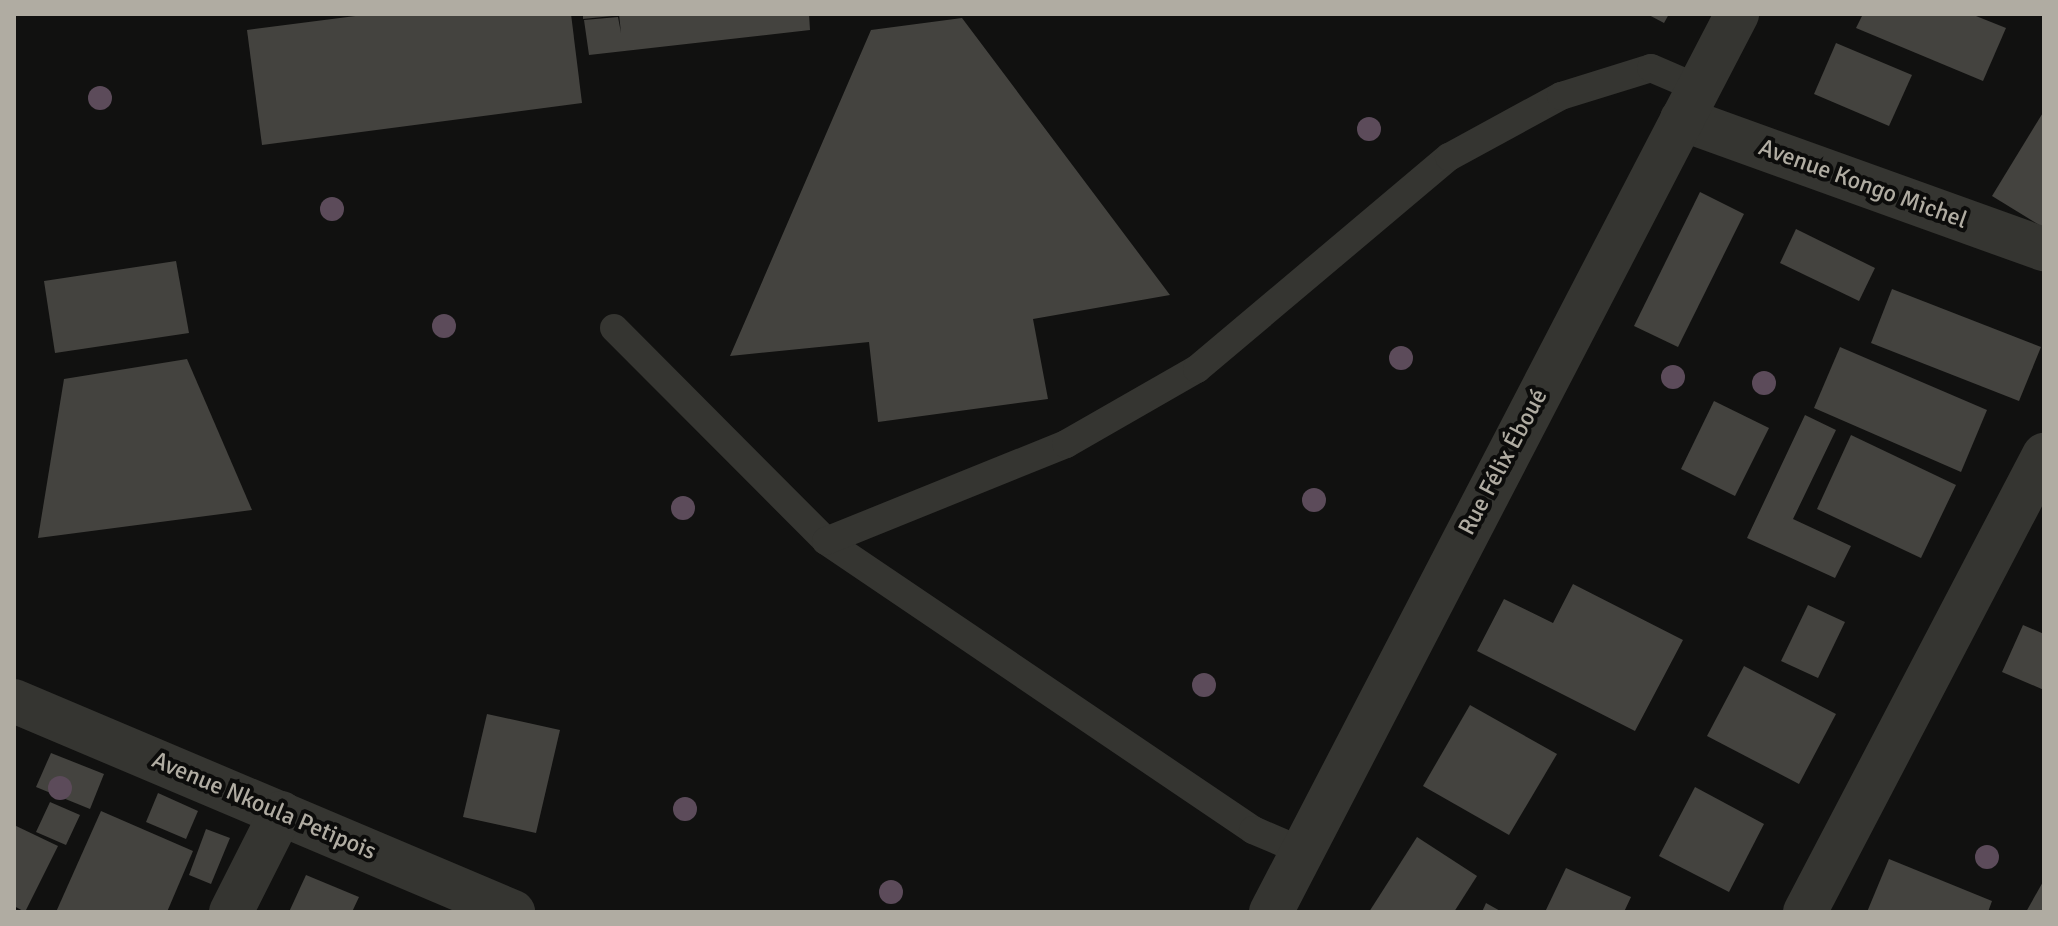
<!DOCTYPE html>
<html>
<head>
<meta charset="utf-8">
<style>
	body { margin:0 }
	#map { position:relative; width:2058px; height:926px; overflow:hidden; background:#111110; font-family:Signika,sans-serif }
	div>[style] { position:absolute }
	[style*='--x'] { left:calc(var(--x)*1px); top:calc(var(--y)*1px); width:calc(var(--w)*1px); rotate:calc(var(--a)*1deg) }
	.building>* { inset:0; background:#44433f }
	.lane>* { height:28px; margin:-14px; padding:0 14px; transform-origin:14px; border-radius:14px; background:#353531 }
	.street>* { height:44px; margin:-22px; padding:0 22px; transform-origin:22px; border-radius:22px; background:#353531 }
	.trees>* { width:24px; height:24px; margin:-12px; border-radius:50%; background:#5c4b5a }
	span { translate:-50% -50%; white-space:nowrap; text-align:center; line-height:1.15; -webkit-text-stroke:8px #0c0c0b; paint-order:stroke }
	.street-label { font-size:24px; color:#b0aca2 }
	.frame { position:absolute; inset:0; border:16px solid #b0aca2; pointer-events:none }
</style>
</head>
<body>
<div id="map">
	<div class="building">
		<i style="clip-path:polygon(371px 14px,571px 14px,582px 103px,262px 145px,247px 30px)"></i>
		<i style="clip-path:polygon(583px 14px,612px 14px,612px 16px,583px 19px)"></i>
		<i style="clip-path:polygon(619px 14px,809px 14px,810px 30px,589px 55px,584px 20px,618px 17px,621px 33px)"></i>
		<i style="clip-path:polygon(1647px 14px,1669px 14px,1664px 23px)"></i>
		<i style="clip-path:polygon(1863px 14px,1971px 14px,2006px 28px,1983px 81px,1856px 28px)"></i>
		<i style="clip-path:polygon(962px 18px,1170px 295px,1033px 319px,1048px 399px,878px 422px,869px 342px,730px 356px,871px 30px)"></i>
		<i style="clip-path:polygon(1836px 43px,1912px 75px,1889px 126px,1814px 94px)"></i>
		<i style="clip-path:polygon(2044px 111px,2044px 228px,1992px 196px)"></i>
		<i style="clip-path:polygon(1700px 192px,1744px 214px,1678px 347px,1634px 326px)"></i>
		<i style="clip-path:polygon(1796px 229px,1875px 268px,1859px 301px,1780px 263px)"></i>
		<i style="clip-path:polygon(176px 261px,189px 333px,55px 353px,44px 281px)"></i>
		<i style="clip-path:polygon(1892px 289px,2041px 347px,2019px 401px,1871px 343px)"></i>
		<i style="clip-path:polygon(1840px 347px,1987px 410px,1961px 472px,1814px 408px)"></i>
		<i style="clip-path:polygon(187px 359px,252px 510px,38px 538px,64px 379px)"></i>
		<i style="clip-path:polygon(1714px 401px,1769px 428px,1735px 496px,1681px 469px)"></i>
		<i style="clip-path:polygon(1805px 415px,1836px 430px,1793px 519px,1851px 546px,1835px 578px,1747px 538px)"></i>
		<i style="clip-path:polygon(1851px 435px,1956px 485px,1921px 558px,1817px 509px)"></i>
		<i style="clip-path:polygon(1573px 584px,1683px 640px,1635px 731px,1477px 651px,1504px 599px,1553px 623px)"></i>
		<i style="clip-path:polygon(1808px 605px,1845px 622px,1818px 678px,1781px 661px)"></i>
		<i style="clip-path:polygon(2023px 625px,2044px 634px,2044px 690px,2002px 672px)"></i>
		<i style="clip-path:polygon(1744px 666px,1836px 714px,1799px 784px,1707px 736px)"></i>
		<i style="clip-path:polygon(1470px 705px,1557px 754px,1509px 835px,1423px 786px)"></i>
		<i style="clip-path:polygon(487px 714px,560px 730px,536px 833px,463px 817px)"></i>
		<i style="clip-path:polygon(51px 753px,104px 774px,90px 809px,36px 787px)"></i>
		<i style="clip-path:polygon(1695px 787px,1764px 824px,1729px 892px,1659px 856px)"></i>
		<i style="clip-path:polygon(158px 793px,198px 811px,186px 839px,146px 822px)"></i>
		<i style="clip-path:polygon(50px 802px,80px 815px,66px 845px,36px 832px)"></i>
		<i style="clip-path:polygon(101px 811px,193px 851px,167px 912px,56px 912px)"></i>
		<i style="clip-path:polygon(14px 825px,58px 846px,25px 912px,14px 906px)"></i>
		<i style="clip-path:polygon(206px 829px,230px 838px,211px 884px,189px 875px)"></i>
		<i style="clip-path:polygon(1417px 837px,1477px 876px,1454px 912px,1369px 912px)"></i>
		<i style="clip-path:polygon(1889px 859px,1992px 901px,1988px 912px,1867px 912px)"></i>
		<i style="clip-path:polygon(1566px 868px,1631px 897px,1624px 912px,1545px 912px)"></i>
		<i style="clip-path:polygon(306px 875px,359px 897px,352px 912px,289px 912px)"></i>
		<i style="clip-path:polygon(2044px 880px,2044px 912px,2026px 912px)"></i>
		<i style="clip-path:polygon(1486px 903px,1502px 912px,1482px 912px)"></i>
	</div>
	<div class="lane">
		<i style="--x:614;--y:328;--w:301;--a:45.1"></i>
		<i style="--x:826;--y:541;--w:516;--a:34.09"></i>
		<i style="--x:1253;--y:830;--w:51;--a:23.1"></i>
		<i style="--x:826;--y:541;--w:259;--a:-22"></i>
		<i style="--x:1066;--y:444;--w:151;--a:-29.8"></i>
		<i style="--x:1197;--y:369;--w:329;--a:-40.1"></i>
		<i style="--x:1449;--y:157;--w:128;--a:-28.6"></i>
		<i style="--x:1561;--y:96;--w:94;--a:-17.3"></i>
		<i style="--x:1651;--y:68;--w:51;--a:23.1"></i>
	</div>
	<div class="street">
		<i style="--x:1682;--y:119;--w:385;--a:19.8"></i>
		<i style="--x:14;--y:701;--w:542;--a:22.92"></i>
		<i style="--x:231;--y:912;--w:111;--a:-63.2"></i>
		<i style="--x:1271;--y:912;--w:1012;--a:-62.57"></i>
		<i style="--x:1805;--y:912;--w:516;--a:-62.39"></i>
	</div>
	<div class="trees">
		<i style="left:100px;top:98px"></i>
		<i style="left:1369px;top:129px"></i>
		<i style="left:332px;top:209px"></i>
		<i style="left:444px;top:326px"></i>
		<i style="left:1401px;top:358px"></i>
		<i style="left:1673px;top:377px"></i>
		<i style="left:1764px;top:383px"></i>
		<i style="left:1314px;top:500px"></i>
		<i style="left:683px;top:508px"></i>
		<i style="left:1204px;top:685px"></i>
		<i style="left:60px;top:788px"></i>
		<i style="left:685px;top:809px"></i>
		<i style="left:1987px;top:857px"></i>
		<i style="left:891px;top:892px"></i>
	</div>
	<div class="street-label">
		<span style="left:1863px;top:184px;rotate:20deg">Avenue Kongo Michel</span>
		<span style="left:1503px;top:462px;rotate:-62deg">Rue Félix Éboué</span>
		<span style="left:264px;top:806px;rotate:23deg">Avenue Nkoula Petipois</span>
	</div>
	<div class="frame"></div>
</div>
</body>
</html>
